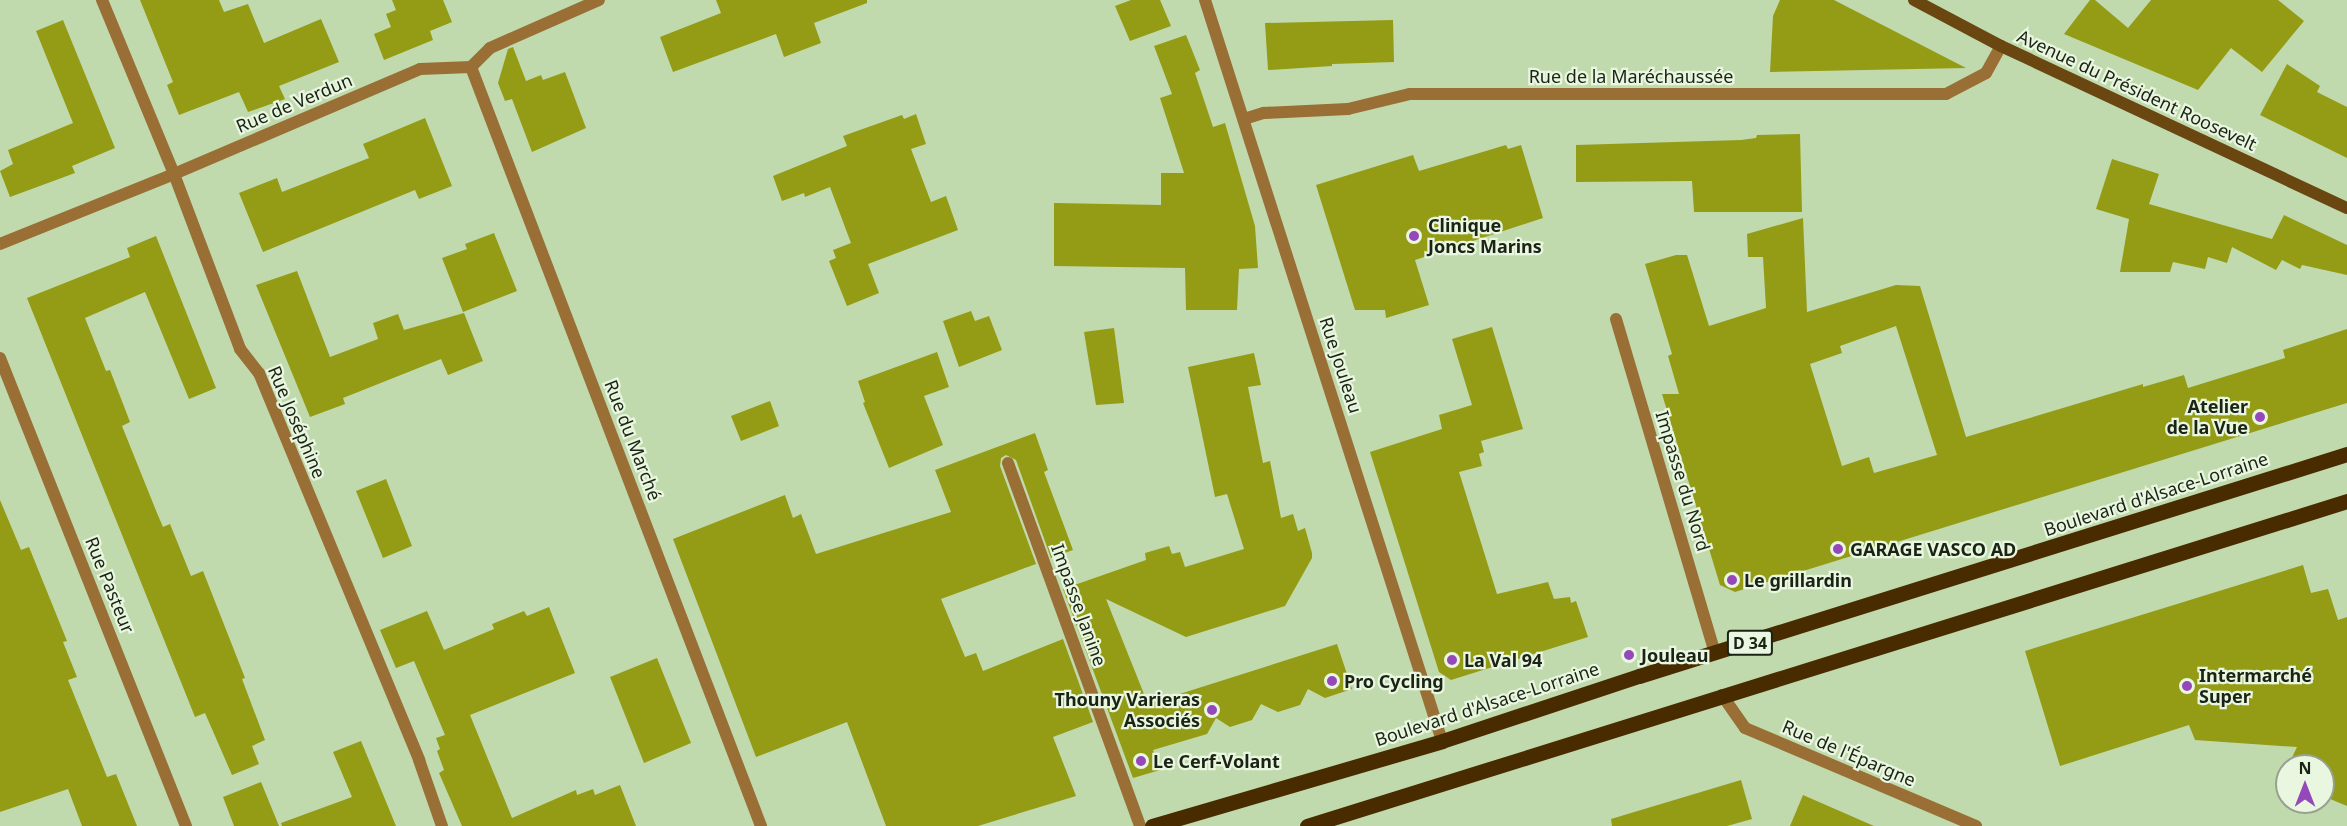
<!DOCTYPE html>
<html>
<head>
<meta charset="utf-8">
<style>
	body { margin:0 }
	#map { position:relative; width:2347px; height:826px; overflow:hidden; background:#c0daae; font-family:"Noto Sans",sans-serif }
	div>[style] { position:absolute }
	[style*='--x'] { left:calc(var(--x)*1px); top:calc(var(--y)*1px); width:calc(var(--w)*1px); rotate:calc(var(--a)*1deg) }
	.building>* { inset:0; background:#949b14 }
	.lane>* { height:12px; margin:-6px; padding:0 6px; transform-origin:6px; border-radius:6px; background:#996f35 }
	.street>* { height:12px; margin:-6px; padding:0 6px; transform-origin:6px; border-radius:6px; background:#996f35 }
	.secondary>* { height:12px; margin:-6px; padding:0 6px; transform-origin:6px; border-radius:6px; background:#6a4710 }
	.primary>* { height:15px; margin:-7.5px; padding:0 7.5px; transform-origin:7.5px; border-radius:7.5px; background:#482c00 }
	.dots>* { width:16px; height:16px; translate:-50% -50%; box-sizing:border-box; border:3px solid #e9f6e0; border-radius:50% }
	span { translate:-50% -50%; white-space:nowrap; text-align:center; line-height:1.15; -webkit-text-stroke:4.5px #e9f6e0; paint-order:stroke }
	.shield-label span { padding:2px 4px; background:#e9f6e0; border:2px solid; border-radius:4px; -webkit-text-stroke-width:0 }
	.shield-label { font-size:16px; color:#1b2414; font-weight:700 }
	.street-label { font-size:18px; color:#1b2414 }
	.poi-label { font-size:18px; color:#1b2414; font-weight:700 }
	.left { translate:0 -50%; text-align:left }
	.right { translate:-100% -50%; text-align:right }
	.north { position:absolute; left:2275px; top:754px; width:60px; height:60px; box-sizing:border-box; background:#e9f6e0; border:2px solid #97a28e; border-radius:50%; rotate:0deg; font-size:16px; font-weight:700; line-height:24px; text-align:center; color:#1b2414 }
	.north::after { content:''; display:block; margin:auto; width:21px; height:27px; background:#9448b9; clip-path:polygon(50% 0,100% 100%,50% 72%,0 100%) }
</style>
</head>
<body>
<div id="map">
	<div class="building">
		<i style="clip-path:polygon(140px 0,219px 0,224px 12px,248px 4px,264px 43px,321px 19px,339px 62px,279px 86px,285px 99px,248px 112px,239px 92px,179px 115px,167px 85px,173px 82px)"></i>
		<i style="clip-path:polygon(392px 0,443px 0,452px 22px,430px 31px,433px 40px,384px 60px,374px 34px,391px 27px,386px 14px,396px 10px)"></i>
		<i style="clip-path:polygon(716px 0,867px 0,867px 3px,814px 23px,821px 43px,784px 57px,776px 34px,673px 72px,660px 37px,721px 13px)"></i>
		<i style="clip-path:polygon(1131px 0,1160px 0,1171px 26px,1130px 41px,1115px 6px)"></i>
		<i style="clip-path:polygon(1780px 0,1834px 0,1966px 68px,1770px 72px,1773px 16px)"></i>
		<i style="clip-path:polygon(2090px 0,2095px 0,2128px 28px,2151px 0,2278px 0,2304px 21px,2262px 72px,2231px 48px,2198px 90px,2064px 34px)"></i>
		<i style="clip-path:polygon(63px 20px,115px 148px,72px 166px,75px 173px,10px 197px,0 171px,13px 164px,8px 150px,73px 123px,36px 31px)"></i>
		<i style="clip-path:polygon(1393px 20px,1394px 62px,1332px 64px,1332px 66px,1268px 70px,1265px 23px)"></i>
		<i style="clip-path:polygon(1186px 35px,1200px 70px,1195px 73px,1213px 127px,1225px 123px,1255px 226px,1258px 268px,1239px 269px,1237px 310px,1186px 310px,1185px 268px,1054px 266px,1054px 203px,1161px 205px,1161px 173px,1184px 173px,1160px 98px,1172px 94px,1154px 46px)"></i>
		<i style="clip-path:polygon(513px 47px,526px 81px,541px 75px,543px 80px,565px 72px,586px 128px,532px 152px,512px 99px,505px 101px,498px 83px,508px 49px)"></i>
		<i style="clip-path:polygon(2287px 64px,2320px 86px,2317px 92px,2347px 107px,2347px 158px,2260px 115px)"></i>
		<i style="clip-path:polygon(916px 114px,926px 144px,911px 149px,931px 202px,946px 196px,958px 230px,868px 264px,879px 293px,847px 306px,829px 261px,836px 258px,833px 250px,851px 243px,830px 187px,805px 197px,804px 193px,782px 201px,773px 176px,847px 146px,843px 136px,902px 115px,904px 119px)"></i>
		<i style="clip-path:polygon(425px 118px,452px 186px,419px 199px,415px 190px,263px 252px,239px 193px,277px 178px,282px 192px,369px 158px,363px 144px)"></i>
		<i style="clip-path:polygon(1800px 134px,1802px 212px,1694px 212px,1692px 181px,1576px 182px,1576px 145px,1741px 140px,1756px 138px,1757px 135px)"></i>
		<i style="clip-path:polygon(1506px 145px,1508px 149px,1521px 145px,1543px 218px,1415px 260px,1429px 305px,1386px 318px,1385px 310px,1355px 310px,1316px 185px,1413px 155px,1419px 171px)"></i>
		<i style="clip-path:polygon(2112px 159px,2159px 174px,2149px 204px,2272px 239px,2284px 215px,2347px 245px,2347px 275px,2302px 265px,2300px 269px,2282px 260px,2276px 270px,2232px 247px,2227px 263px,2208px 257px,2205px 269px,2173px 262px,2170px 272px,2120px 272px,2129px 219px,2096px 209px)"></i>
		<i style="clip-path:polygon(evenodd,1803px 218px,1807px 312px,1896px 285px,1920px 286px,1966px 437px,2143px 384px,2143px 387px,2184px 375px,2188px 388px,2285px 358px,2283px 350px,2347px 329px,2347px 403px,1735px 592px,1720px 585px,1662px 394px,1679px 394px,1668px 356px,1672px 354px,1645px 264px,1676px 255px,1687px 255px,1709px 326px,1766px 308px,1763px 257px,1748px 257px,1747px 234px,1803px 218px,1896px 326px,1937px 455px,1874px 473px,1869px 457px,1842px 466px,1810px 364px,1842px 353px,1840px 346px,1896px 326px)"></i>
		<i style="clip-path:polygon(494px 233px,517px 291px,463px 312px,442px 258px,467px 249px,465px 244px)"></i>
		<i style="clip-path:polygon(156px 236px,216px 388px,189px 399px,145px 292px,85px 318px,106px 371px,110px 370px,130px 422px,122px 426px,157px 513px,163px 527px,170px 524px,191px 576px,203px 571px,245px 678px,242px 679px,265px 740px,252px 746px,259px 764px,232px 775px,205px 713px,195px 717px,27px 298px,130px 257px,127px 248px)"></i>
		<i style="clip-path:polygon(297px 271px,330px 357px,378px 339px,373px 323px,398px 314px,404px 330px,464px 313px,483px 361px,448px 375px,441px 359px,343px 398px,345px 404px,310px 417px,256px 285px)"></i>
		<i style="clip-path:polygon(971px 311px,975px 321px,989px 316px,1002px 350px,959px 367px,943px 321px)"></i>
		<i style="clip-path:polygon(1492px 327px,1523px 429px,1481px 441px,1484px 452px,1479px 454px,1482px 466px,1459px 472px,1497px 594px,1548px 582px,1554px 599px,1570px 597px,1571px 603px,1576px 601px,1588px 637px,1451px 680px,1439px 672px,1370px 452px,1442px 429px,1439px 415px,1472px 405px,1452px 339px)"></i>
		<i style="clip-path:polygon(1114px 328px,1124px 403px,1096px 405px,1084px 332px)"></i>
		<i style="clip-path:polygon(937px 352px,949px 387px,924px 396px,943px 445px,889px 468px,863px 403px,865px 402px,858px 381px)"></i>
		<i style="clip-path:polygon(1254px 353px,1261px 385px,1248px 387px,1263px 463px,1270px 461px,1281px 518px,1293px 514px,1298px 531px,1305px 528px,1312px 553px,1312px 558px,1285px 606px,1186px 637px,1106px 599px,1148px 704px,1337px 644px,1352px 689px,1325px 698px,1308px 689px,1300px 705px,1278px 712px,1261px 704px,1252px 720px,1230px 727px,1216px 718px,1207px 734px,1153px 750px,1160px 770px,1133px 778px,1063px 589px,1146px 560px,1145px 553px,1169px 546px,1172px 554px,1180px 552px,1185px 567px,1244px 549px,1227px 494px,1215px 497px,1188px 367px)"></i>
		<i style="clip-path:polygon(770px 401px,779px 426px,741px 441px,731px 416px)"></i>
		<i style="clip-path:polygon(1035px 433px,1048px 470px,1044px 472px,1073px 550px,1051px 558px,1016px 460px,1006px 455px,1001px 458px,1000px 466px,1036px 564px,941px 599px,965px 657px,976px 653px,983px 671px,1063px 639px,1093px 722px,1053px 737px,1076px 796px,978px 826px,886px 826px,847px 722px,756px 757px,673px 539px,785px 495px,793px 518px,801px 514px,816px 554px,951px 512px,935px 470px)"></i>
		<i style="clip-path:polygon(386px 479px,412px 546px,383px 558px,356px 491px)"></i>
		<i style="clip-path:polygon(0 500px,21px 550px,29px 547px,67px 641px,63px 642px,77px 677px,68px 680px,107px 777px,116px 774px,137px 826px,82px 826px,68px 789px,0 812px)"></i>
		<i style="clip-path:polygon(2303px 565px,2311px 593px,2328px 589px,2338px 620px,2347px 617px,2347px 806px,2323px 796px,2323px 766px,2288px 766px,2297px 747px,2195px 740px,2189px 725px,2060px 766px,2025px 651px)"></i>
		<i style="clip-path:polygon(549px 607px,575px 673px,470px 715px,512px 818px,576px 790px,577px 795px,593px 789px,595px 795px,620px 785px,636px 826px,462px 826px,439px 773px,444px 770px,437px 751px,440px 749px,436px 738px,445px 735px,414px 661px,396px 668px,380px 630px,427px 611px,444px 650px,494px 629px,492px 624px,524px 611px,527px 616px)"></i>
		<i style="clip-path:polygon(657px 658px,691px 743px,644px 763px,610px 677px)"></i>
		<i style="clip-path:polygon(361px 741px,396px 826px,282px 826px,281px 823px,352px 797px,333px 752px)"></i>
		<i style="clip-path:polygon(1741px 780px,1752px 819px,1727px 826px,1612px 826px,1611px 819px)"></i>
		<i style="clip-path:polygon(261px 782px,279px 826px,234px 826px,223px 797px)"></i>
		<i style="clip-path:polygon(1803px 795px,1874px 826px,1790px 826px)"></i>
	</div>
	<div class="lane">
		<i style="--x:1008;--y:463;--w:386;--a:70"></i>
	</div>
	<div class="street">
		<i style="--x:102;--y:0;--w:188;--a:67.5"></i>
		<i style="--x:174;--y:174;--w:187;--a:69.3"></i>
		<i style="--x:240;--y:349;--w:31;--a:52"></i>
		<i style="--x:259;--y:373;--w:419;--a:67.5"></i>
		<i style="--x:419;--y:760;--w:70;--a:70.8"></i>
		<i style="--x:1205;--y:0;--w:778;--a:72.26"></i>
		<i style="--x:471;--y:67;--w:813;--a:69.09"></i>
		<i style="--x:1244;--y:119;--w:21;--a:-17"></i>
		<i style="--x:1264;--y:113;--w:84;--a:-2.7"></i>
		<i style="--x:1348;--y:109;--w:64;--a:-13.6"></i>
		<i style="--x:1410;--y:94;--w:536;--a:0"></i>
		<i style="--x:1946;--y:94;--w:45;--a:-27.7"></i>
		<i style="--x:1986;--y:73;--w:31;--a:-61"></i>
		<i style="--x:0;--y:244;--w:188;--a:-21.9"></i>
		<i style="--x:174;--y:174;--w:267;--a:-23.1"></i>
		<i style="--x:420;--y:69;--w:51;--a:-2.2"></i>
		<i style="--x:471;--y:67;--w:27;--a:-45"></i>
		<i style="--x:490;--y:48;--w:119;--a:-23.8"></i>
		<i style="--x:1616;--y:319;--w:349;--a:73.5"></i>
		<i style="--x:0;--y:358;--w:504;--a:68.33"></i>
		<i style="--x:1722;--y:695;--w:40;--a:55.1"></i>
		<i style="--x:1745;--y:728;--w:251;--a:23"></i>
	</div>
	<div class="secondary">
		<i style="--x:1914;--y:0;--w:98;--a:27.9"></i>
		<i style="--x:2001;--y:46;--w:382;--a:25.1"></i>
	</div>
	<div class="primary">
		<i style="--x:1152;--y:826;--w:302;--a:-16.3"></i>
		<i style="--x:1442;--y:741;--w:207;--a:-18.3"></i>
		<i style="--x:1639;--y:676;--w:742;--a:-17.41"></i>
		<i style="--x:1307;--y:826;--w:1090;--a:-17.35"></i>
	</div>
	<div class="dots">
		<i style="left:1414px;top:236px;background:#9448b9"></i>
		<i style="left:2260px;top:417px;background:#9448b9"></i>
		<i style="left:1838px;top:549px;background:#9448b9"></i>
		<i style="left:1732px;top:580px;background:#9448b9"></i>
		<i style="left:1629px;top:655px;background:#9448b9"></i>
		<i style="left:1452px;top:660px;background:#9448b9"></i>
		<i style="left:1332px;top:681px;background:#9448b9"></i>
		<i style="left:2187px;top:686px;background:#9448b9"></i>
		<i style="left:1212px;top:710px;background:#9448b9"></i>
		<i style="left:1141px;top:761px;background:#9448b9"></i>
	</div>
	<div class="shield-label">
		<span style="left:1750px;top:643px">D 34</span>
	</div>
	<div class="street-label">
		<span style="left:1631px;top:76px">Rue de la Maréchaussée</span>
		<span style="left:2137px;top:90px;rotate:25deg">Avenue du Président Roosevelt</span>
		<span style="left:294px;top:103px;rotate:-23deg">Rue de Verdun</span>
		<span style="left:1341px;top:365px;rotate:72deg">Rue Jouleau</span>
		<span style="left:297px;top:422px;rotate:67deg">Rue Joséphine</span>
		<span style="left:633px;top:440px;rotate:69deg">Rue du Marché</span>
		<span style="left:1683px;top:481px;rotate:73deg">Impasse du Nord</span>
		<span style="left:2156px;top:494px;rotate:-18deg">Boulevard d'Alsace-Lorraine</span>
		<span style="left:110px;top:585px;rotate:68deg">Rue Pasteur</span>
		<span style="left:1079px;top:605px;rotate:70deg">Impasse Janine</span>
		<span style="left:1487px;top:704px;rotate:-18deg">Boulevard d'Alsace-Lorraine</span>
		<span style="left:1849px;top:753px;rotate:23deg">Rue de l'Épargne</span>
	</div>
	<div class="poi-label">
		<span class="left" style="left:1428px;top:236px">Clinique<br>Joncs Marins</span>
		<span class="right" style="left:2248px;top:417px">Atelier<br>de la Vue</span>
		<span class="left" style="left:1850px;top:549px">GARAGE VASCO AD</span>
		<span class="left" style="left:1744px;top:580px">Le grillardin</span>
		<span class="left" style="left:1641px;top:655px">Jouleau</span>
		<span class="left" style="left:1464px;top:660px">La Val 94</span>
		<span class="left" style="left:2199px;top:686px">Intermarché<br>Super</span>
		<span class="left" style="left:1344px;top:681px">Pro Cycling</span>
		<span class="right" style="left:1200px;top:710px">Thouny Varieras<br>Associés</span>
		<span class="left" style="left:1153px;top:761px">Le Cerf-Volant</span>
	</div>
	<div class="north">N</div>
</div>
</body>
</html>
